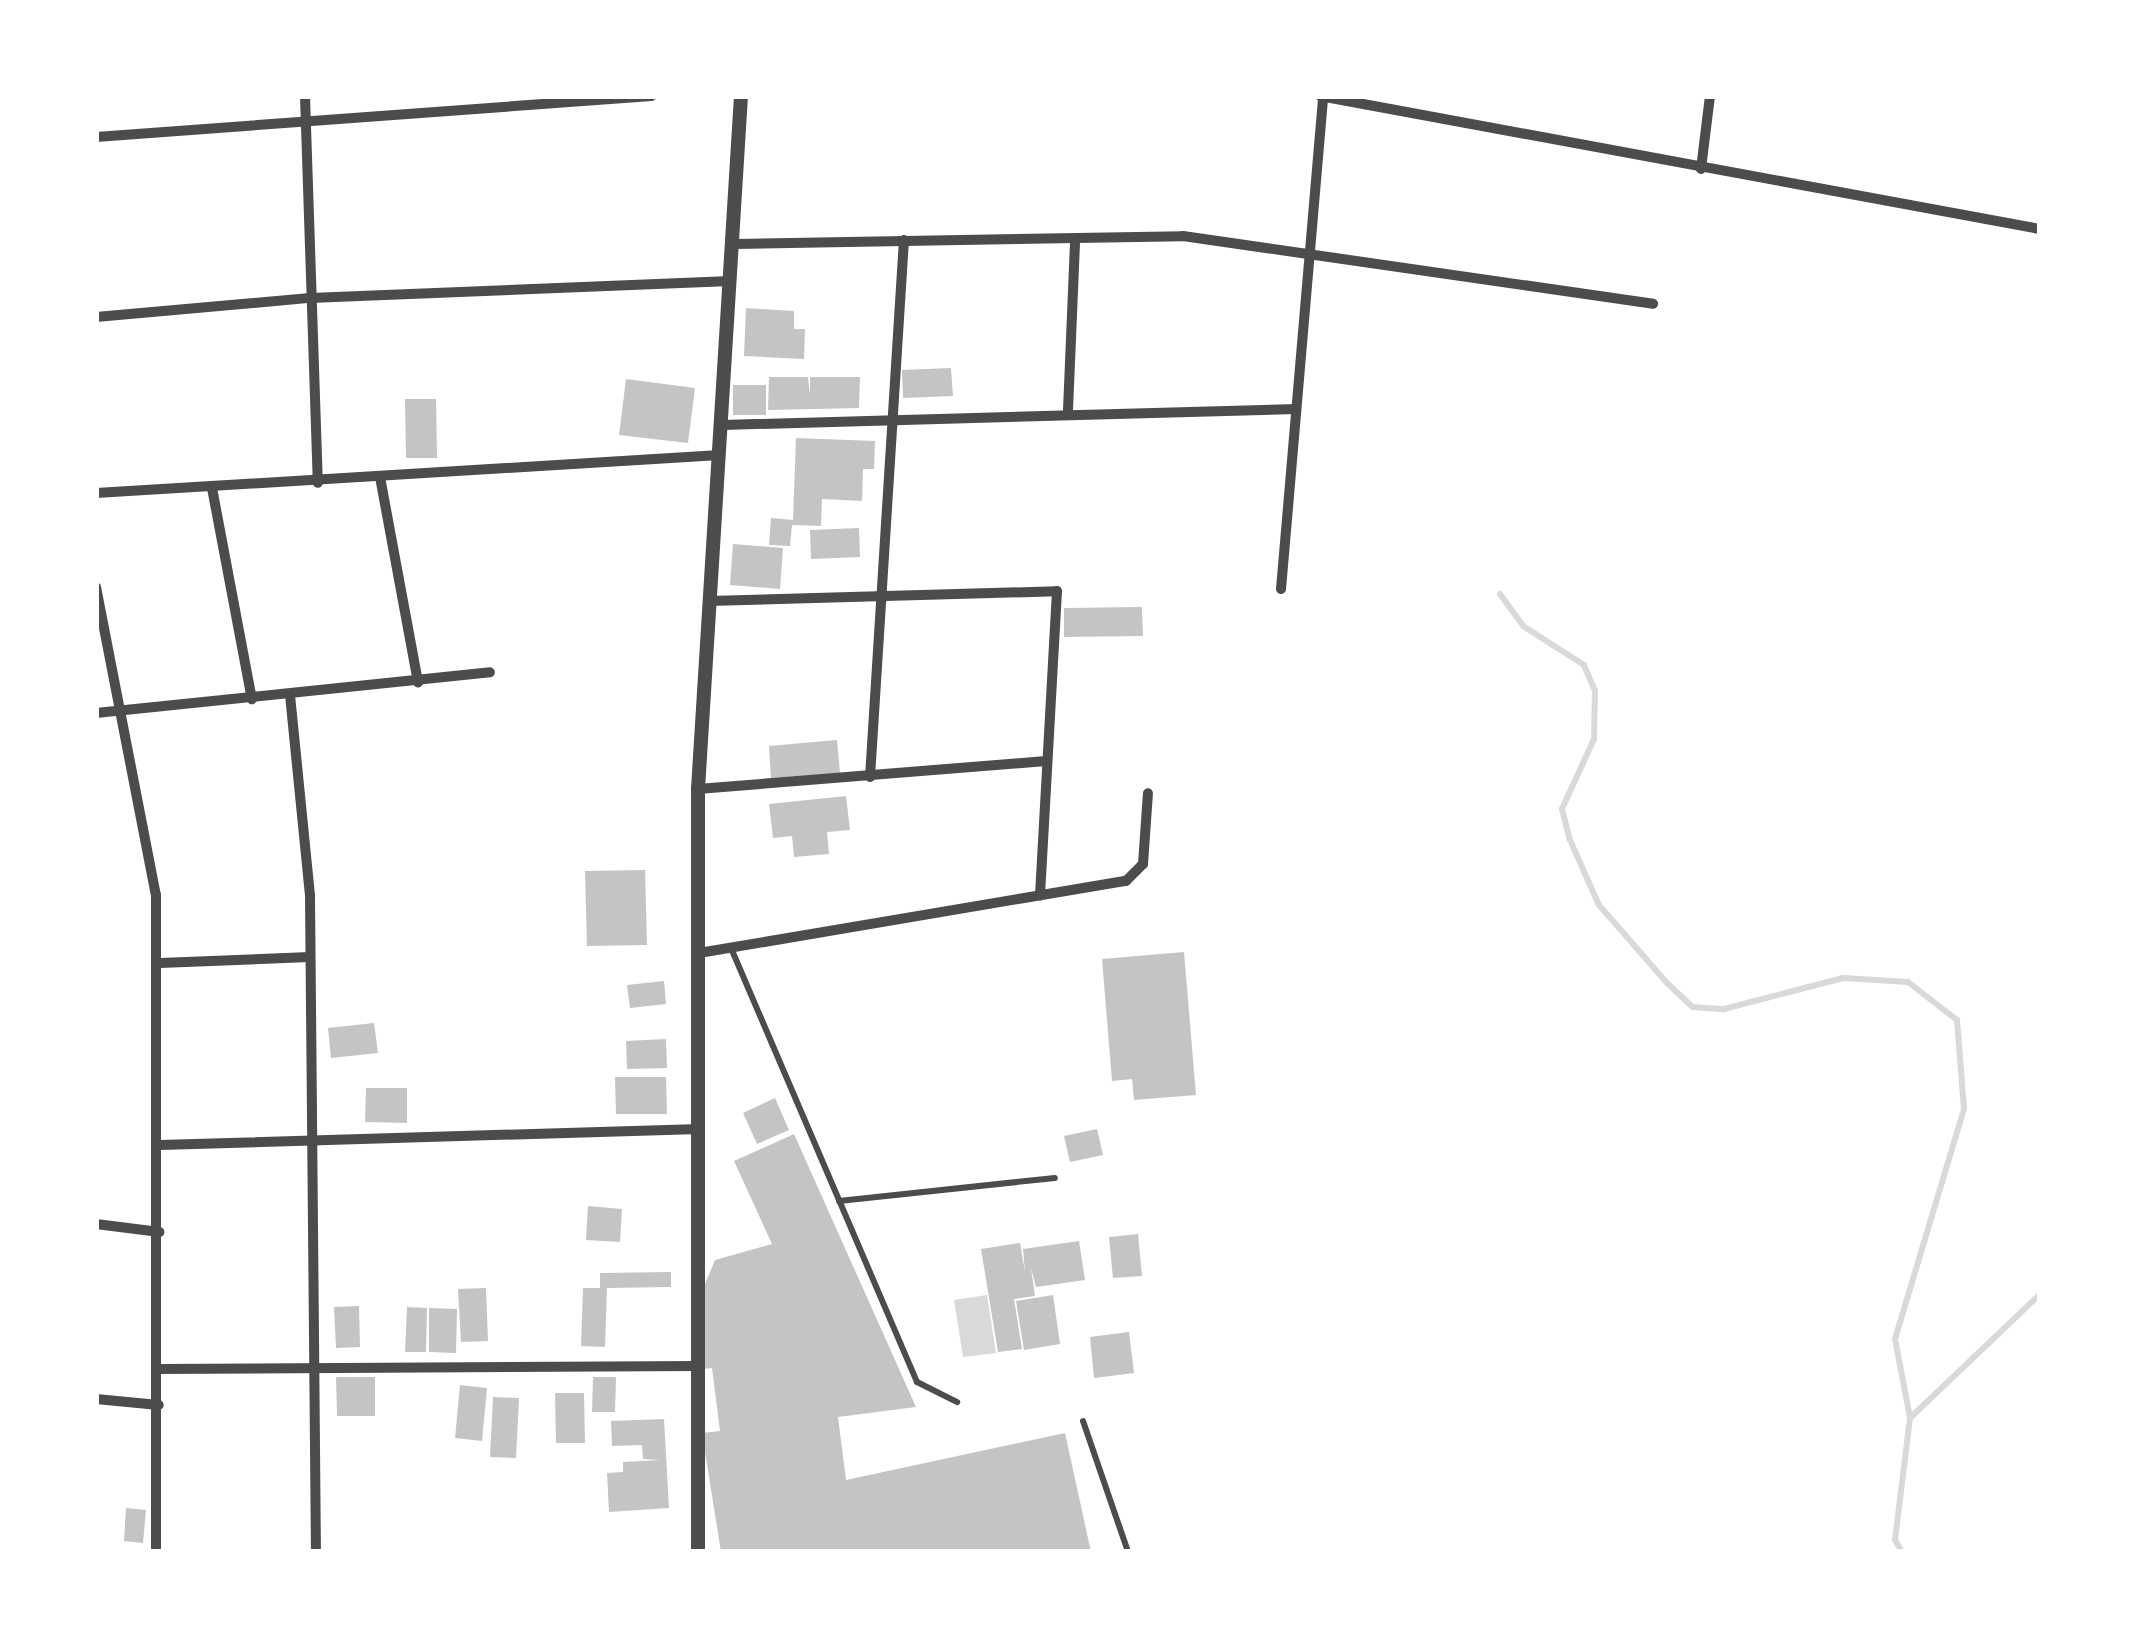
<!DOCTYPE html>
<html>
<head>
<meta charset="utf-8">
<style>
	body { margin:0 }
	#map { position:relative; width:2136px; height:1648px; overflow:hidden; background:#fff; font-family:Spectral,serif }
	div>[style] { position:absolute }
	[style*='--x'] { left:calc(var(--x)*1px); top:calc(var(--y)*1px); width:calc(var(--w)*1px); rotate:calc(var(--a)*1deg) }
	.water>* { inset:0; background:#d9d9d9 }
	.stream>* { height:6px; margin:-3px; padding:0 3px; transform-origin:3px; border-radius:3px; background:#d9d9d9 }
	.building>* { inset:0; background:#c4c4c4 }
	.service>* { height:6px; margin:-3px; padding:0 3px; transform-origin:3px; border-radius:3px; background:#4c4c4c }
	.minor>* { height:10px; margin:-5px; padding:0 5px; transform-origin:5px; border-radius:5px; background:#4c4c4c }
	.tertiary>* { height:14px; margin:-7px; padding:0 7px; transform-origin:7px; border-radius:7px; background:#4c4c4c }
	span { translate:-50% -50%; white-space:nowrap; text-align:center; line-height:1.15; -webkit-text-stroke:10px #fff; paint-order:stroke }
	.frame { position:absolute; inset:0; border:99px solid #fff; pointer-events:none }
</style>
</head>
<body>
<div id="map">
	<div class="water">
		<i style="clip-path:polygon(987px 1295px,996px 1353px,963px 1357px,954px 1300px)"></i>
	</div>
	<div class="stream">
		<i style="--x:1500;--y:594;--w:39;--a:54"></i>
		<i style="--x:1523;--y:626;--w:72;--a:32.6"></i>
		<i style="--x:1584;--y:665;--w:28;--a:67"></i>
		<i style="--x:1595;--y:691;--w:48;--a:91.2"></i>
		<i style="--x:1594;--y:739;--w:77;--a:114.6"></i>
		<i style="--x:1562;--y:809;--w:32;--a:76"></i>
		<i style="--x:1570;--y:840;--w:71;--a:66"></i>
		<i style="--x:1599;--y:905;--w:105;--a:48.9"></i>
		<i style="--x:1668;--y:984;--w:34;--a:43"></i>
		<i style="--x:1693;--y:1007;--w:31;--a:4"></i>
		<i style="--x:1724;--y:1009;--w:123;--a:-14.6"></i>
		<i style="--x:1843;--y:978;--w:65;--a:3.5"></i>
		<i style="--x:1908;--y:982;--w:62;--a:37.8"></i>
		<i style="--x:1957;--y:1020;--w:89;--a:85.5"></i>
		<i style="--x:1964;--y:1109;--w:240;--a:106.7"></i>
		<i style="--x:1895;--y:1339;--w:80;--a:79.2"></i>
		<i style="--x:1902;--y:1552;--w:14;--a:-120"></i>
		<i style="--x:1895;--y:1540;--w:123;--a:-83"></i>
		<i style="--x:1910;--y:1418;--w:180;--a:-43.6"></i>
	</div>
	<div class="building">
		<i style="clip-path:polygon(746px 308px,794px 311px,794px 329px,805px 329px,804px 359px,744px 356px)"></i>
		<i style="clip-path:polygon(951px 368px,953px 396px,903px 398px,902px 370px)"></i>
		<i style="clip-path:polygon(769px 377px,808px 377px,810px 395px,810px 377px,860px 377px,859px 408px,768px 410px)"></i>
		<i style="clip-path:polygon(626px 379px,695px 388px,688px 443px,619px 435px)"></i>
		<i style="clip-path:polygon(733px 385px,766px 385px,766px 415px,733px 415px)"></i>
		<i style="clip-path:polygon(405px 399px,436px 399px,437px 458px,406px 458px)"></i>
		<i style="clip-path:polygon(796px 438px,875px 441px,874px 469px,863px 469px,862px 501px,822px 499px,821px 526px,792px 525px,790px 546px,769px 545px,771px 518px,793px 520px)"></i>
		<i style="clip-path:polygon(859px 528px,860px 557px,811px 559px,810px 530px)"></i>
		<i style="clip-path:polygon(733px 544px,783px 548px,780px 589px,730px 585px)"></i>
		<i style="clip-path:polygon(1142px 607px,1143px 636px,1064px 637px,1064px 608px)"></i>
		<i style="clip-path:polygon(837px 740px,840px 773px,771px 778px,769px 746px)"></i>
		<i style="clip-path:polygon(846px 796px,850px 830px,827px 832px,829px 854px,794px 857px,792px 836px,773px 838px,769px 804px)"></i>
		<i style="clip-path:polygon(645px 870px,647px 945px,587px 946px,585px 871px)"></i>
		<i style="clip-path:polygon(1184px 952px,1196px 1095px,1134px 1100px,1132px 1079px,1112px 1081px,1102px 959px)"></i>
		<i style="clip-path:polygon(664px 981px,666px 1004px,630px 1008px,627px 985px)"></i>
		<i style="clip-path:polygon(374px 1023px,378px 1053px,331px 1058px,328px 1028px)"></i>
		<i style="clip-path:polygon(666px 1039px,667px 1068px,627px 1069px,626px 1041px)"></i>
		<i style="clip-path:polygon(615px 1077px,666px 1077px,667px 1114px,616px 1114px)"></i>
		<i style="clip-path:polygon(366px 1088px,407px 1088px,407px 1123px,365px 1122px)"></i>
		<i style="clip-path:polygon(775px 1098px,789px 1130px,757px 1144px,743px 1113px)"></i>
		<i style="clip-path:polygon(1097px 1129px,1103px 1155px,1070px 1162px,1064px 1136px)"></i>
		<i style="clip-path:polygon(794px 1134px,916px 1407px,838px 1417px,846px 1480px,1065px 1433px,1091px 1552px,721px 1552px,702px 1433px,720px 1431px,712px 1368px,703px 1369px,702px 1291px,715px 1260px,772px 1244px,734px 1161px)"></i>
		<i style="clip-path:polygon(588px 1206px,622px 1209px,620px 1242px,586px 1240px)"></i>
		<i style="clip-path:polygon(1138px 1234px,1142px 1276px,1113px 1278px,1109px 1237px)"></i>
		<i style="clip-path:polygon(1079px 1241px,1085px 1280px,1036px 1287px,1031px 1268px,1035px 1296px,1014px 1299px,1022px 1349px,998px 1352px,981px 1249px,1020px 1243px,1025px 1272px,1023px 1249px)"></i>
		<i style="clip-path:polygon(671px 1272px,671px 1287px,607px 1288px,605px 1347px,581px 1346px,583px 1288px,600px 1288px,600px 1273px)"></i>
		<i style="clip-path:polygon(486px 1288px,488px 1341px,461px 1342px,458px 1289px)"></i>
		<i style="clip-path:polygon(1053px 1295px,1060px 1344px,1024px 1350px,1016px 1301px)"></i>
		<i style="clip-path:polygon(359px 1306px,360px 1347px,336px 1348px,334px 1307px)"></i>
		<i style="clip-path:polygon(407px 1307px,427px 1308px,426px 1352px,405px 1352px)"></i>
		<i style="clip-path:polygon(429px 1308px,457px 1309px,456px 1353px,429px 1352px)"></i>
		<i style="clip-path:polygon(1129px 1332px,1134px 1373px,1094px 1378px,1090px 1337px)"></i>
		<i style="clip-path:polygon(336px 1377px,375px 1377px,375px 1416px,337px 1416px)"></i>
		<i style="clip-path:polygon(593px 1377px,616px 1377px,615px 1412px,592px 1412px)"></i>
		<i style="clip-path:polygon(460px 1385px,487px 1388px,482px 1441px,455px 1438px)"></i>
		<i style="clip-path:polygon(555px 1393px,584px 1393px,585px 1443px,556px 1443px)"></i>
		<i style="clip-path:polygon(493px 1397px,519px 1398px,516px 1458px,490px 1457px)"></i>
		<i style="clip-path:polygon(664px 1419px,669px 1508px,609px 1512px,607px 1473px,623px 1472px,623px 1462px,660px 1460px,643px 1459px,642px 1445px,612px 1446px,611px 1421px)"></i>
		<i style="clip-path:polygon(126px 1508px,146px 1510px,143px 1543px,124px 1541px)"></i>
	</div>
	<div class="service">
		<i style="--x:731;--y:948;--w:472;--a:66.8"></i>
		<i style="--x:917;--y:1382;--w:45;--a:26.6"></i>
		<i style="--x:839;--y:1201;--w:217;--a:-6.1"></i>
		<i style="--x:1083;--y:1421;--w:139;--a:71"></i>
	</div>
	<div class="minor">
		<i style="--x:305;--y:96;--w:387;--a:88.1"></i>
		<i style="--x:1320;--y:96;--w:732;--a:10.47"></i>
		<i style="--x:96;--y:137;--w:557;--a:-4.22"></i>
		<i style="--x:1701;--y:169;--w:74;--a:-83"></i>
		<i style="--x:735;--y:244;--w:448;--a:-1"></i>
		<i style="--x:1183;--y:236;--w:475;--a:8.2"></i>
		<i style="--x:96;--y:317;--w:215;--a:-5.1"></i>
		<i style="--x:310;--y:298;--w:421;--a:-2.3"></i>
		<i style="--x:1068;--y:410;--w:167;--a:-87.6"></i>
		<i style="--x:723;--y:425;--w:573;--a:-1.6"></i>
		<i style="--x:380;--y:477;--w:209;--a:79.5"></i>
		<i style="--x:212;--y:488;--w:215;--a:79.3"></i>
		<i style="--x:96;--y:493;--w:625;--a:-3.48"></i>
		<i style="--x:96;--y:587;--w:314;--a:79"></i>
		<i style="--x:156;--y:895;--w:657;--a:90"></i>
		<i style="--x:1281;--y:589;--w:495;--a:-85.1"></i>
		<i style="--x:708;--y:601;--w:349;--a:-1.6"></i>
		<i style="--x:1057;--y:591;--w:305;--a:93.2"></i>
		<i style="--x:290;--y:695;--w:202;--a:84.3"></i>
		<i style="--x:310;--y:896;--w:656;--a:89.48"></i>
		<i style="--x:96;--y:713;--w:396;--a:-5.9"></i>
		<i style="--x:870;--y:777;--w:538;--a:-86.38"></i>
		<i style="--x:698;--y:789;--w:346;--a:-4.6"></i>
		<i style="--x:699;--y:953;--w:433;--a:-9.6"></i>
		<i style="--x:1126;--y:881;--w:24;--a:-45"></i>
		<i style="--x:1143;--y:864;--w:71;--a:-86"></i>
		<i style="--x:160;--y:963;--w:150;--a:-2.3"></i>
		<i style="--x:160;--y:1145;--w:540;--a:-1.7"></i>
		<i style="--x:96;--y:1224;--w:64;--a:7.2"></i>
		<i style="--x:159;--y:1369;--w:541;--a:-0.32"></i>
		<i style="--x:96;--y:1399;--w:63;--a:5.4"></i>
	</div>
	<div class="tertiary">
		<i style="--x:698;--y:1552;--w:763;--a:-90"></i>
		<i style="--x:698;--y:789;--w:694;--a:-86.45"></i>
	</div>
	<div class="frame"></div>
</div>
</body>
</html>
